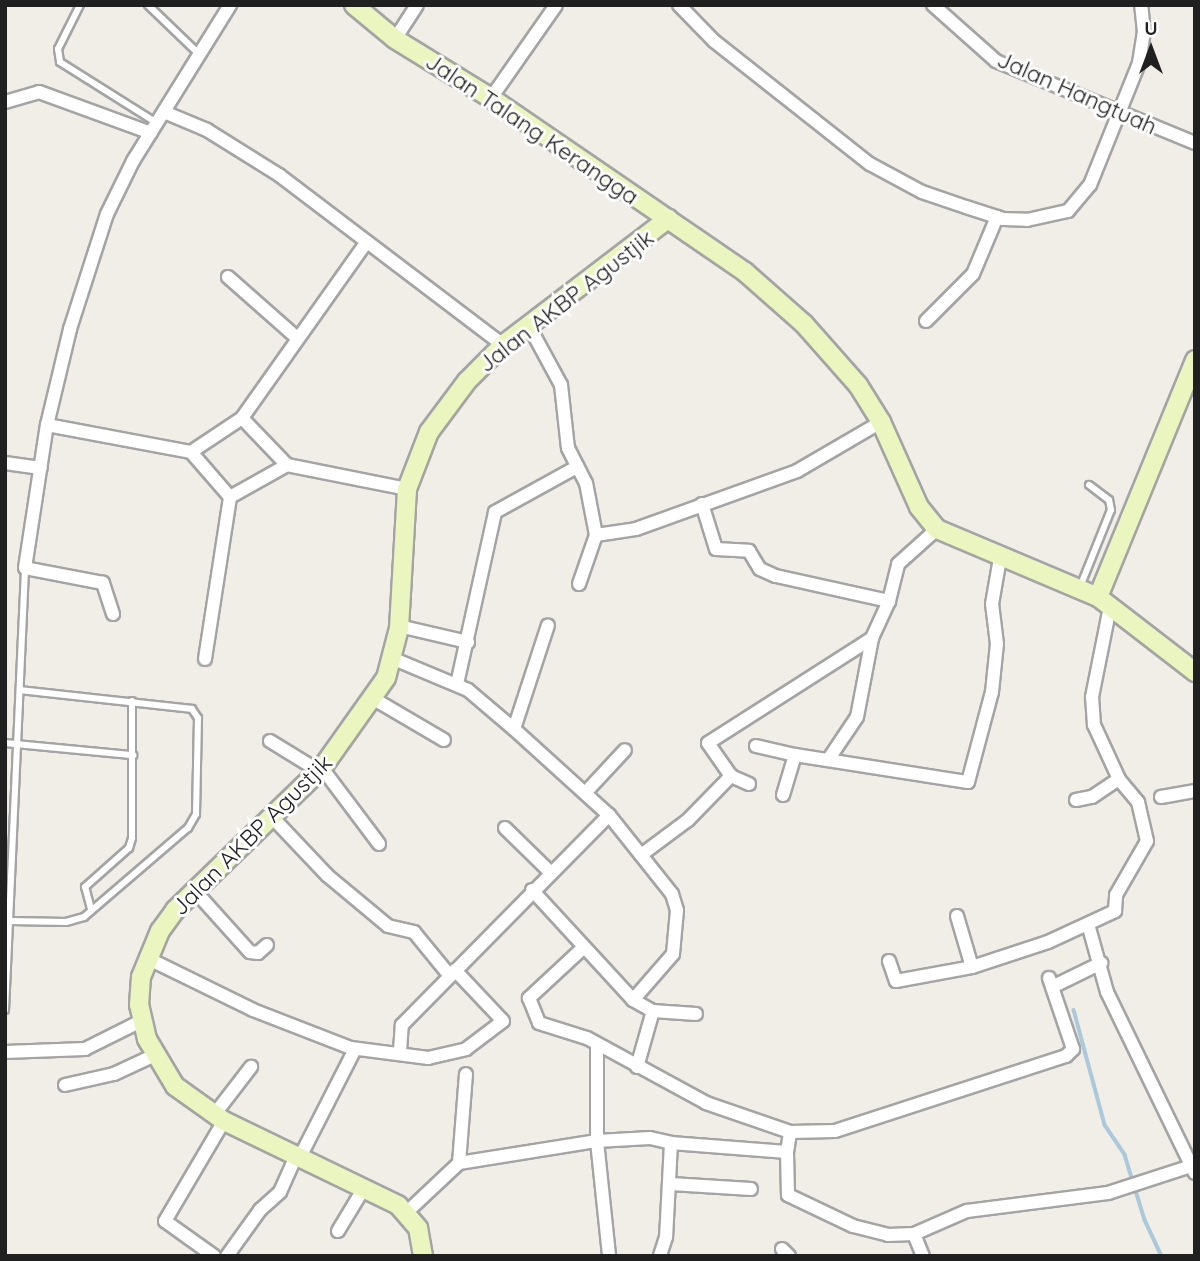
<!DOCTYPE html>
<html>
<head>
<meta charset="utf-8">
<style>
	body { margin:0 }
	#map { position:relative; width:1200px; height:1261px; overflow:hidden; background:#f0eee7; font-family:Quicksand,sans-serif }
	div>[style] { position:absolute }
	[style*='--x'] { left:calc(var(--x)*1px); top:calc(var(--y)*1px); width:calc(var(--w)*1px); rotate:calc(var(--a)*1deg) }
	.stream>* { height:3.5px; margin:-1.75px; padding:0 1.75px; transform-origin:1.75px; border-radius:1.75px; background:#abc9da }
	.roads { filter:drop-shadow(2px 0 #a4a4a4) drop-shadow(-2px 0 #a4a4a4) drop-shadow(0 2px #a4a4a4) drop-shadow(0 -2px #a4a4a4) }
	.lane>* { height:6px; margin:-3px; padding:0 3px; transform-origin:3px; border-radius:3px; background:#fff }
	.street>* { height:12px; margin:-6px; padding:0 6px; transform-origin:6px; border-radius:6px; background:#fff }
	.secondary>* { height:18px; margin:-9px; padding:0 9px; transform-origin:9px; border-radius:9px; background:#ebf5bf }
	span { translate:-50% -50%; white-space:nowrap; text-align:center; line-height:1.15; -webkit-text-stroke:6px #fff; paint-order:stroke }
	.street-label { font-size:23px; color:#202020 }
	.frame { position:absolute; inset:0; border:7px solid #202020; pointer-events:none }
	.north { position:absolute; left:1116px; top:14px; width:70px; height:70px; -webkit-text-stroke:5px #fff; paint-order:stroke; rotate:0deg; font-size:19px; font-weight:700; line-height:28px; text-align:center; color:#202020 }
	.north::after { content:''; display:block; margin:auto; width:24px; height:32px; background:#202020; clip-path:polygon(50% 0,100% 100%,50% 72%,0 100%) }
</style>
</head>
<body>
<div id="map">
	<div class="stream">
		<i style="--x:1074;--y:1010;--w:119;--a:74.9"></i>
		<i style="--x:1105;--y:1125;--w:36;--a:56"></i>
		<i style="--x:1125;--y:1155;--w:68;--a:72.9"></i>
		<i style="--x:1145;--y:1220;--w:40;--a:65"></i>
	</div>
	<div class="roads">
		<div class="lane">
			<i style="--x:80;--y:5;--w:49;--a:116.6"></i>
			<i style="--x:58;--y:49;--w:13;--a:81"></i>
			<i style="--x:60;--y:62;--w:115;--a:32.2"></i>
			<i style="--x:148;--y:5;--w:71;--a:43.9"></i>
			<i style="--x:1080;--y:587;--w:83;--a:-68.1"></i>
			<i style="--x:1111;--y:510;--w:10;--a:-101"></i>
			<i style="--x:1109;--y:500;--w:25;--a:-143"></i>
			<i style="--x:5;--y:743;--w:129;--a:5.4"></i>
			<i style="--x:91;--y:909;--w:23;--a:-105"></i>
			<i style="--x:85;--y:887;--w:59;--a:-41.6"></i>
			<i style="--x:129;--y:848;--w:10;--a:-73"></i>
			<i style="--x:132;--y:838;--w:137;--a:-90"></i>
			<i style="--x:10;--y:921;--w:56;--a:1"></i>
			<i style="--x:66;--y:922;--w:19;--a:-16"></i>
			<i style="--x:84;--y:917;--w:137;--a:-40.6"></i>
			<i style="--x:188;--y:828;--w:16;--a:-60"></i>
			<i style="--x:196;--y:814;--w:96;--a:-88.8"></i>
			<i style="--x:198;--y:718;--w:11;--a:-124"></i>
			<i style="--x:192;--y:709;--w:173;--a:-173.7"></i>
			<i style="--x:5;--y:1010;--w:442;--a:-87.4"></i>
		</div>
		<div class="street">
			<i style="--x:679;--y:5;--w:50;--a:45.8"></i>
			<i style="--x:714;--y:41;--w:199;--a:38.3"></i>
			<i style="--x:870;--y:164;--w:59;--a:28.3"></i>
			<i style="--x:922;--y:192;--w:46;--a:18.8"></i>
			<i style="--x:966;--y:207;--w:39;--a:18"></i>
			<i style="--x:1003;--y:219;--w:24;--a:2"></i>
			<i style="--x:1027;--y:220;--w:42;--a:-12.4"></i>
			<i style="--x:1068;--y:211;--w:34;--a:-50"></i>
			<i style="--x:1090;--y:185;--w:131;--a:-68.1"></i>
			<i style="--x:1139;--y:63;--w:31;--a:-81"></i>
			<i style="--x:1144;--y:32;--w:27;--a:-96"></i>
			<i style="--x:933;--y:5;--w:84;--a:41.6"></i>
			<i style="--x:996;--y:61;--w:215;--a:22.4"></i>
			<i style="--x:395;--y:39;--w:40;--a:-57.1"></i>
			<i style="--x:491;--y:98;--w:113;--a:-55"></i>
			<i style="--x:5;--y:102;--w:35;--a:-16"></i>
			<i style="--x:39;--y:92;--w:119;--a:20.1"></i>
			<i style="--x:164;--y:112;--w:47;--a:22.7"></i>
			<i style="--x:207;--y:130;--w:85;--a:32"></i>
			<i style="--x:279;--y:175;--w:281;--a:37.2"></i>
			<i style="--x:228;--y:277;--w:91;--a:41.4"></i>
			<i style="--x:926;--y:321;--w:66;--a:-45"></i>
			<i style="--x:973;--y:274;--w:62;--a:-67.2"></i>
			<i style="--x:529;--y:326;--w:67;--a:61.5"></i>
			<i style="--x:561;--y:385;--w:63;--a:83.7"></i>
			<i style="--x:568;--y:448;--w:39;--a:63"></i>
			<i style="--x:586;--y:483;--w:53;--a:79.1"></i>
			<i style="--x:47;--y:425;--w:147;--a:10.6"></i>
			<i style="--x:191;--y:452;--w:61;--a:-33.7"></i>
			<i style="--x:242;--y:418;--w:214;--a:-54.7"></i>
			<i style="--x:191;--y:452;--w:60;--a:49.1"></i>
			<i style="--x:230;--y:497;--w:65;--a:-29.3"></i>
			<i style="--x:287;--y:465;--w:65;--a:-133.8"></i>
			<i style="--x:5;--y:463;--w:36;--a:8"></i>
			<i style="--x:287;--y:465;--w:122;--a:11.3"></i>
			<i style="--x:702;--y:504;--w:47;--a:72.7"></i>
			<i style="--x:716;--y:549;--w:33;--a:3"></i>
			<i style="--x:749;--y:551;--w:21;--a:59"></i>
			<i style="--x:760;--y:569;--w:17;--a:24"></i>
			<i style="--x:776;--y:576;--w:116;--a:12.5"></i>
			<i style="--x:579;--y:584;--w:52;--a:-70.9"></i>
			<i style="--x:596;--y:535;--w:40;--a:-8.5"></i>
			<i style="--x:636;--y:529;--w:171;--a:-19.8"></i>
			<i style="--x:797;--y:471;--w:97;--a:-30.3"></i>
			<i style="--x:113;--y:614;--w:33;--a:-108"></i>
			<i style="--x:103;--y:583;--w:79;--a:-169.1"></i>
			<i style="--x:25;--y:568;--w:145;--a:-81.3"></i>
			<i style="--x:47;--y:425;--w:99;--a:-76.5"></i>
			<i style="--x:70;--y:329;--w:121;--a:-72.2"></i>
			<i style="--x:107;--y:214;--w:59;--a:-63.9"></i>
			<i style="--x:133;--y:161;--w:184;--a:-58.1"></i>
			<i style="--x:399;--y:626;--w:71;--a:13.1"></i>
			<i style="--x:205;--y:659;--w:164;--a:-81.2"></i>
			<i style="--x:394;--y:659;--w:80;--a:22.7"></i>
			<i style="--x:468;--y:690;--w:60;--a:40.3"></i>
			<i style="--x:514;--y:729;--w:128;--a:42.2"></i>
			<i style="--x:609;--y:815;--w:101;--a:51.4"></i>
			<i style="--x:672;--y:894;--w:17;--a:73"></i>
			<i style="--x:677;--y:910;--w:44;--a:95.2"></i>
			<i style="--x:673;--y:954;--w:61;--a:131"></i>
			<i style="--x:457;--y:684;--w:176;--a:-77.5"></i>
			<i style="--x:495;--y:512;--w:94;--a:-28.8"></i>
			<i style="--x:374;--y:699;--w:81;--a:30.4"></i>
			<i style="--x:514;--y:729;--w:109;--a:-71.9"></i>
			<i style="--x:270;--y:741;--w:57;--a:31.5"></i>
			<i style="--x:756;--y:746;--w:40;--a:13"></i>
			<i style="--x:830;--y:757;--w:48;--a:-56"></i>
			<i style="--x:857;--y:717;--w:80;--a:-79.2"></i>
			<i style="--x:322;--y:768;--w:95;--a:53.1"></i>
			<i style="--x:749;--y:784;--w:20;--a:-156"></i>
			<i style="--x:731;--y:776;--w:40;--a:-124.9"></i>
			<i style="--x:708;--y:743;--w:195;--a:-32.6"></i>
			<i style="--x:872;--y:638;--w:41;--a:-65.3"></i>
			<i style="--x:889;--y:601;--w:38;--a:-76"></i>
			<i style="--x:898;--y:564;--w:52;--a:-41.9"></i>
			<i style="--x:586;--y:792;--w:57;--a:-47.1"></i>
			<i style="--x:783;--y:795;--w:42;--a:-73.3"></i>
			<i style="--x:795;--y:755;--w:175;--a:8.9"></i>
			<i style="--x:968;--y:782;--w:93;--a:-75.1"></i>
			<i style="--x:992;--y:692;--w:48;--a:-84.1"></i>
			<i style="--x:997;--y:644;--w:40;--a:-97.1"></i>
			<i style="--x:992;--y:604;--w:47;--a:-80.1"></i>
			<i style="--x:1161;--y:797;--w:35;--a:-10"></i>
			<i style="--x:1076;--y:800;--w:16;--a:-11"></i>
			<i style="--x:1092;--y:797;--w:32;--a:-34"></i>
			<i style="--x:272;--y:817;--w:81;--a:46.5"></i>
			<i style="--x:328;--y:876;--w:78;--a:39.8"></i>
			<i style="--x:388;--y:926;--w:27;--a:13"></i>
			<i style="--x:414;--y:932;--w:57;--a:50.7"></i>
			<i style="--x:505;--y:828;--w:63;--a:44.4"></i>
			<i style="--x:641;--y:855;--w:59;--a:-36.7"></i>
			<i style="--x:688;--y:820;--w:62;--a:-45.7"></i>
			<i style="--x:532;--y:890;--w:149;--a:47.4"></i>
			<i style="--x:633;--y:1000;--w:23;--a:29"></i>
			<i style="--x:653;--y:1011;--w:43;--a:4"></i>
			<i style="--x:195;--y:891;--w:82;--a:48"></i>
			<i style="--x:250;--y:952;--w:8;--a:7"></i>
			<i style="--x:258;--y:953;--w:12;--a:-42"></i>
			<i style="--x:957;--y:916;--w:53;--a:73.6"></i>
			<i style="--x:1088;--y:924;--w:71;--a:74.4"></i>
			<i style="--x:1107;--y:992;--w:201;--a:64.1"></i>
			<i style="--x:583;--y:948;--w:74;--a:137.2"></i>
			<i style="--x:529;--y:998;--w:27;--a:68"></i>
			<i style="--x:539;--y:1023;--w:50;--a:17.4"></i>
			<i style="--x:587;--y:1038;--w:136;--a:28.6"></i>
			<i style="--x:706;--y:1103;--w:89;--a:19"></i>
			<i style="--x:147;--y:958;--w:118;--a:26.1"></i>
			<i style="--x:253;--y:1010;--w:105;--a:21.2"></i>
			<i style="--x:351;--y:1048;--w:78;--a:7.4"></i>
			<i style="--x:428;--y:1058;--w:39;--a:-13"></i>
			<i style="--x:466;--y:1049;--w:46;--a:-37.1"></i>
			<i style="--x:503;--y:1021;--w:70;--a:-133.3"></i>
			<i style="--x:889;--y:961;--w:21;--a:71"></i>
			<i style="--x:896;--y:981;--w:77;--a:-10.4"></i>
			<i style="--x:972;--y:967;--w:80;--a:-18.2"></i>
			<i style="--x:1048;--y:942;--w:74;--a:-24.8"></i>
			<i style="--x:1115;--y:911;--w:16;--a:-86"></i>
			<i style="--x:1116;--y:895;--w:62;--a:-60.1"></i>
			<i style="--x:1147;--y:841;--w:40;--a:-103"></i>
			<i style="--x:1138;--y:802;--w:30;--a:-130"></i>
			<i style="--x:1119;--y:779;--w:60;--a:-114.8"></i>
			<i style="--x:1094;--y:725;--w:28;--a:-94"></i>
			<i style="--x:1092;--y:697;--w:92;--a:-78.7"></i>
			<i style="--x:1052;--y:987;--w:55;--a:-26.1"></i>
			<i style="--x:597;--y:1044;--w:97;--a:90"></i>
			<i style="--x:597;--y:1141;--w:116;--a:84"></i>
			<i style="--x:400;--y:1051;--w:26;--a:-86"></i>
			<i style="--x:402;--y:1025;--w:295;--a:-45.4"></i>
			<i style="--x:5;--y:1052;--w:80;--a:-2.1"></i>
			<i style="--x:85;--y:1049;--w:63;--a:-26.6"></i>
			<i style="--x:637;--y:1067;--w:58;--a:-74.1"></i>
			<i style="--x:65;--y:1085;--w:50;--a:-12.7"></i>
			<i style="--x:114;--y:1074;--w:45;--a:-24.9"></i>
			<i style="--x:214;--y:1115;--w:61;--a:-52.4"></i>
			<i style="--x:671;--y:1143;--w:116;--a:4.4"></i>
			<i style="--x:787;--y:1152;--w:20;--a:-81"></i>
			<i style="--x:790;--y:1132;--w:45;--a:-1.3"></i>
			<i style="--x:835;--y:1131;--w:243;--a:-18"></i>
			<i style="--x:1066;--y:1056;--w:10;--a:-45"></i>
			<i style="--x:1073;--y:1049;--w:75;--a:-108.7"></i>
			<i style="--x:787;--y:1152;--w:43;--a:88.7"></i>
			<i style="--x:788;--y:1195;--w:72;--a:25.5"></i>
			<i style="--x:853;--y:1226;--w:36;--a:14"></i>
			<i style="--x:888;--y:1235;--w:26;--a:-2"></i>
			<i style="--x:914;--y:1234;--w:58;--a:-23.5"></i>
			<i style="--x:967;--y:1211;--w:142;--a:-7.3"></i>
			<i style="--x:1108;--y:1193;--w:87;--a:-18"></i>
			<i style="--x:300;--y:1157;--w:121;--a:-63"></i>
			<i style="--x:459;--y:1163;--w:89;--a:-85.5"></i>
			<i style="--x:671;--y:1184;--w:80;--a:3.6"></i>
			<i style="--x:407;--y:1212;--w:71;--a:-43.3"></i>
			<i style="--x:459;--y:1163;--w:140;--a:-9.1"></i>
			<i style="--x:597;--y:1141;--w:53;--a:-3.2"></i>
			<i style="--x:650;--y:1138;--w:22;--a:13"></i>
			<i style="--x:671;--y:1143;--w:94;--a:93"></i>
			<i style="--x:666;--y:1237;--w:20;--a:108"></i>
			<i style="--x:338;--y:1231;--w:50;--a:-58.8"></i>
			<i style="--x:914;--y:1234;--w:24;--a:68"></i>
			<i style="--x:782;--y:1249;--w:10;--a:45"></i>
			<i style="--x:214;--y:1256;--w:60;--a:-144.5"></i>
			<i style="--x:165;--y:1221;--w:116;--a:-59.5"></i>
			<i style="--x:227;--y:1256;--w:57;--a:-54.3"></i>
			<i style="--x:260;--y:1210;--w:27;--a:-42"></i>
			<i style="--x:280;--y:1192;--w:39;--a:-66"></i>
		</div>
		<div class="secondary">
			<i style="--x:354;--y:5;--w:53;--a:39.7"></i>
			<i style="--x:395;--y:39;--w:113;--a:31.6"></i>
			<i style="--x:491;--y:98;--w:308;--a:34.4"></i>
			<i style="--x:745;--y:272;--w:79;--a:41.4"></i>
			<i style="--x:804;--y:324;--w:81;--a:48.5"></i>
			<i style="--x:858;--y:385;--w:44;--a:58.1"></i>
			<i style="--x:881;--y:422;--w:93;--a:65.9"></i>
			<i style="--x:919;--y:507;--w:28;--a:51"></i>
			<i style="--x:937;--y:529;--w:175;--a:22.9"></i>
			<i style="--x:1098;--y:597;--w:123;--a:37.7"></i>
			<i style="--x:1098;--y:597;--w:256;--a:-67.7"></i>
			<i style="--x:423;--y:1256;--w:28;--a:-100"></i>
			<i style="--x:418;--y:1228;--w:30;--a:-131"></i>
			<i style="--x:398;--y:1205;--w:193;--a:-154.2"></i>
			<i style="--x:224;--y:1121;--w:60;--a:-144.5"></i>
			<i style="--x:175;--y:1086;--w:55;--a:-120.8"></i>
			<i style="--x:147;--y:1039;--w:35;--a:-103"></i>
			<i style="--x:139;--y:1005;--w:28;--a:-86"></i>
			<i style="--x:141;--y:977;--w:50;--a:-67.6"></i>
			<i style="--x:160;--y:931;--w:26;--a:-54"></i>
			<i style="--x:175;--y:910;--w:204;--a:-44"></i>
			<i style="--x:322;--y:768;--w:110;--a:-54.6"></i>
			<i style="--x:386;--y:678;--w:52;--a:-75.4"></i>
			<i style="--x:399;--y:628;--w:139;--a:-86.7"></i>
			<i style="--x:407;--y:489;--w:61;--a:-68.9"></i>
			<i style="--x:429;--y:432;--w:64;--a:-53.3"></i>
			<i style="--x:467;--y:381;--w:51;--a:-45"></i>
			<i style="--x:503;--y:345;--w:208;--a:-37.4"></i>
		</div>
	</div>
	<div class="street-label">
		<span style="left:1077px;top:93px;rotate:24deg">Jalan Hangtuah</span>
		<span style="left:532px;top:129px;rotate:34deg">Jalan Talang Kerangga</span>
		<span style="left:566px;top:301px;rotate:-38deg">Jalan AKBP Agustjik</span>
		<span style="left:252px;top:835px;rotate:-45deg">Jalan AKBP Agustjik</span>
	</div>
	<div class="frame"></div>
	<div class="north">U</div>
</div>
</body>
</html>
